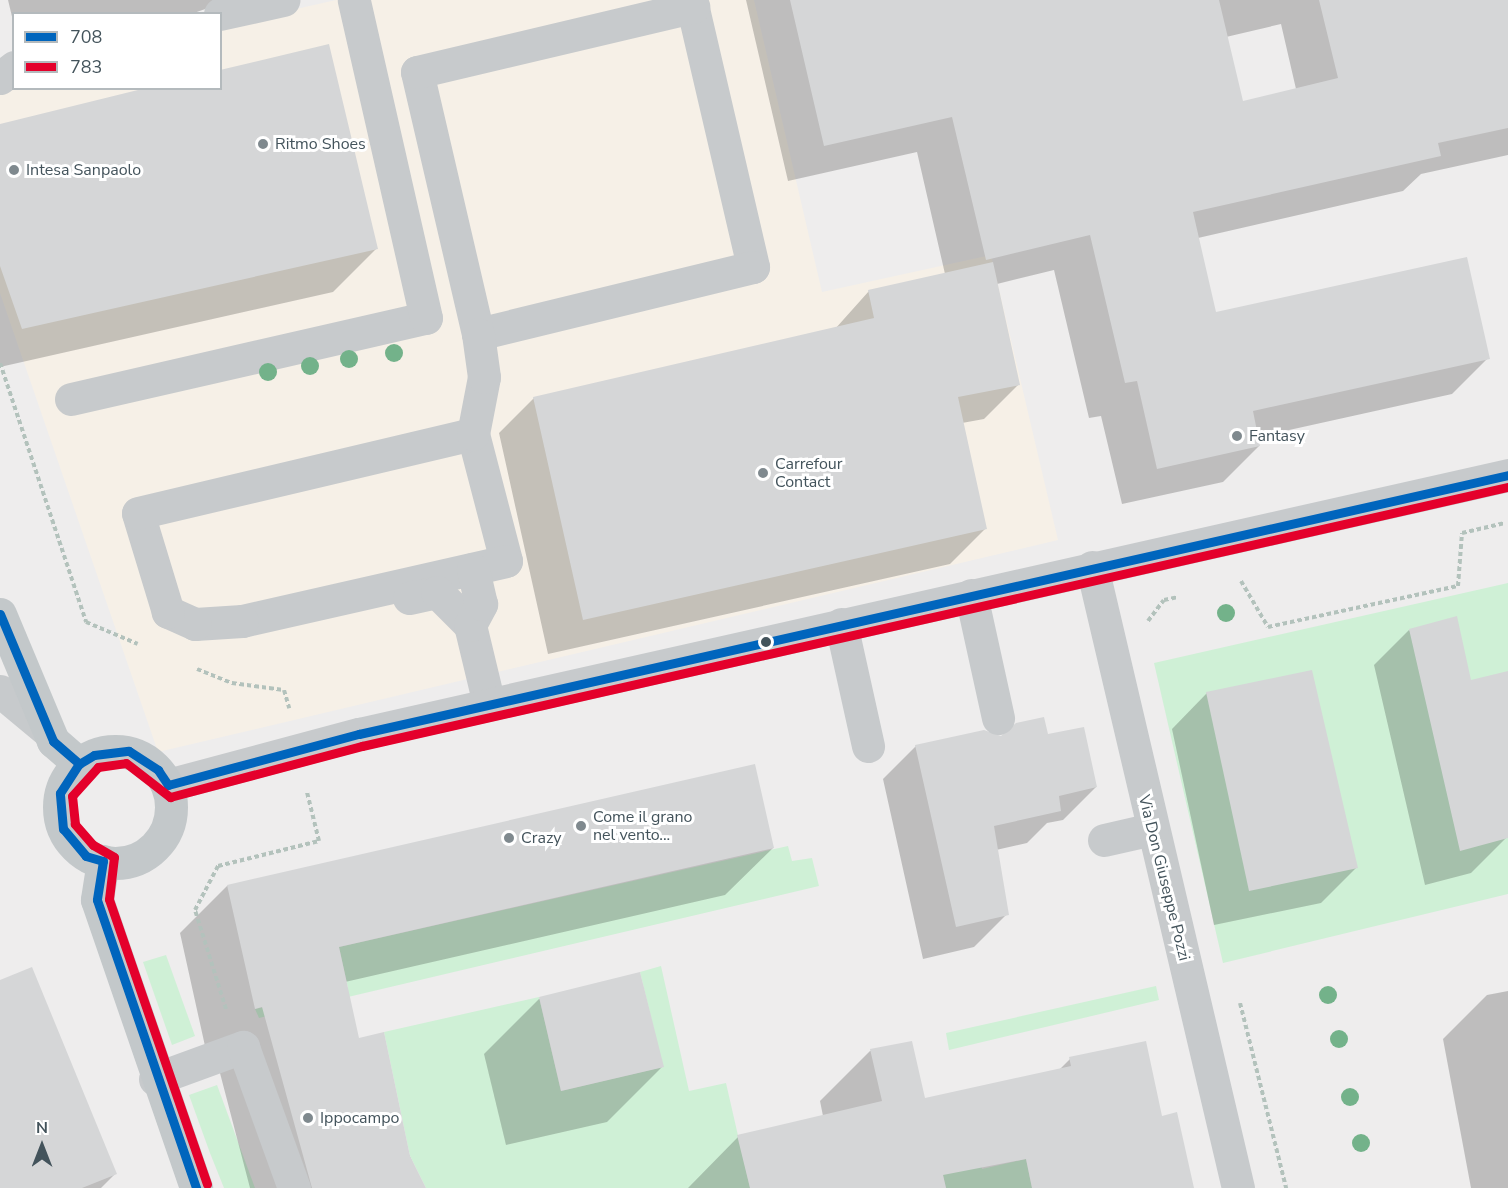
<!DOCTYPE html>
<html>
<head>
<meta charset="utf-8">
<style>
	body { margin:0 }
	#map { position:relative; width:1508px; height:1188px; overflow:hidden; background:#eeeded; font-family:"Nunito Sans",sans-serif }
	div>[style] { position:absolute }
	[style*='--x'] { left:calc(var(--x)*1px); top:calc(var(--y)*1px); width:calc(var(--w)*1px); rotate:calc(var(--a)*1deg) }
	.commercial>* { inset:0; background:#f6f0e7 }
	.green>* { inset:0; background:#cff0d6 }
	.shadow>* { inset:0; background:#0003 }
	.building>* { inset:0; background:#d5d6d7 }
	.path>* { height:4px; margin-top:-2px; transform-origin:0; background:repeating-linear-gradient(90deg,#b3c2bc 0 4.5px,transparent 0 7.5px) }
	.minor>* { height:33px; margin:-16.5px; padding:0 16.5px; transform-origin:16.5px; border-radius:16.5px; background:#c7cacc }
	.major>* { height:33px; margin:-16.5px; padding:0 16.5px; transform-origin:16.5px; border-radius:16.5px; background:#c3c8ca }
	.major>.ring { margin:-16.5px; padding:0; box-sizing:content-box; background:none; border:33px solid #c3c8ca; border-radius:50% }
	.bus-1>* { height:9px; margin:-4.5px; padding:0 4.5px; transform-origin:4.5px; border-radius:4.5px; background:#0065bd }
	.bus-2>* { height:9px; margin:-4.5px; padding:0 4.5px; transform-origin:4.5px; border-radius:4.5px; background:#e4002b }
	.trees>* { width:18px; height:18px; margin:-9px; border-radius:50%; background:#73b28a }
	.dots>* { width:16px; height:16px; translate:-50% -50%; box-sizing:border-box; border:3px solid #fff; border-radius:50% }
	span { translate:-50% -50%; white-space:nowrap; text-align:center; line-height:1.15; -webkit-text-stroke:6px #fff; paint-order:stroke }
	.poi-label { font-size:16px; color:#43535b }
	.left { translate:0 -50%; text-align:left }
	.street-label { font-size:16px; color:#43535b }
	.legend { position:absolute; left:12px; top:12px; width:210px; height:78px; box-sizing:border-box; background:#fff; border:2px solid #b4babd; margin:0; padding:8px 10px; list-style:none; font-size:18px; color:#43535b }
	.legend li { display:flex; align-items:center; gap:12px; height:30px }
	.legend b { width:30px; border:2px solid #b4babd }
	.north { position:absolute; left:12px; top:1116px; width:60px; height:60px; -webkit-text-stroke:4px #fff; paint-order:stroke; rotate:0deg; font-size:16px; font-weight:700; line-height:24px; text-align:center; color:#43535b }
	.north::after { content:''; display:block; margin:auto; width:21px; height:27px; background:#43535b; clip-path:polygon(50% 0,100% 100%,50% 72%,0 100%) }
</style>
</head>
<body>
<div id="map">
	<div class="commercial">
		<i style="clip-path:polygon(336px 0,754px 0,822px 292px,991px 255px,1058px 540px,158px 752px,0 293px,0 76px,13px 73px,14px 88px,220px 88px,221px 26px)"></i>
	</div>
	<div class="green">
		<i style="clip-path:polygon(1508px 583px,1508px 894px,1223px 963px,1154px 663px)"></i>
		<i style="clip-path:polygon(788px 846px,792px 861px,812px 858px,819px 886px,259px 1018px,255px 1009px,348px 988px,339px 947px)"></i>
		<i style="clip-path:polygon(166px 955px,195px 1036px,172px 1045px,143px 962px)"></i>
		<i style="clip-path:polygon(661px 966px,689px 1091px,726px 1083px,750px 1188px,426px 1188px,410px 1156px,384px 1032px,539px 997px,561px 1091px,663px 1067px,640px 972px)"></i>
		<i style="clip-path:polygon(1156px 986px,1159px 1000px,949px 1050px,946px 1033px)"></i>
		<i style="clip-path:polygon(217px 1085px,255px 1188px,224px 1188px,210px 1153px,189px 1095px)"></i>
		<i style="clip-path:polygon(968px 1105px,982px 1169px,1026px 1159px,1032px 1188px,946px 1188px,929px 1114px)"></i>
	</div>
	<div class="shadow">
		<i style="clip-path:polygon(8px 0,231px 0,191px 14px,14px 14px,14px 25px)"></i>
		<i style="clip-path:polygon(evenodd,746px 0,1508px 0,1508px 155px,1421px 174px,1403px 191px,1198px 238px,1215px 314px,1488px 358px,1452px 394px,1257px 437px,1259px 446px,1223px 482px,1122px 504px,1101px 416px,1089px 418px,1054px 270px,997px 284px,1019px 384px,984px 419px,962px 423px,985px 529px,950px 564px,548px 654px,499px 433px,534px 398px,835px 329px,869px 291px,945px 274px,917px 152px,788px 181px,746px 0,1281px 24px,1296px 89px,1242px 103px,1226px 37px,1281px 24px)"></i>
		<i style="clip-path:polygon(0 125px,377px 248px,333px 292px,0 367px)"></i>
		<i style="clip-path:polygon(1409px 630px,1470px 682px,1508px 673px,1506px 838px,1471px 873px,1425px 885px,1374px 665px)"></i>
		<i style="clip-path:polygon(1207px 693px,1356px 868px,1321px 903px,1214px 925px,1172px 729px)"></i>
		<i style="clip-path:polygon(1046px 736px,1096px 787px,1063px 820px,1047px 823px,1027px 843px,996px 850px,1007px 914px,974px 947px,923px 959px,883px 779px,916px 746px)"></i>
		<i style="clip-path:polygon(773px 848px,725px 895px,345px 982px,358px 1040px,424px 1188px,250px 1188px,215px 1054px,207px 1055px,180px 933px,227px 886px)"></i>
		<i style="clip-path:polygon(639px 973px,662px 1067px,607px 1122px,506px 1145px,484px 1054px,539px 999px)"></i>
		<i style="clip-path:polygon(0 982px,115px 1174px,101px 1188px,0 1188px)"></i>
		<i style="clip-path:polygon(1508px 991px,1508px 1188px,1471px 1188px,1443px 1039px,1487px 995px)"></i>
		<i style="clip-path:polygon(911px 1042px,924px 1100px,1058px 1071px,1070px 1059px,1161px 1117px,1192px 1188px,688px 1188px,738px 1137px,823px 1116px,820px 1101px,870px 1051px)"></i>
	</div>
	<div class="building">
		<i style="clip-path:polygon(790px 0,1219px 0,1243px 101px,1338px 78px,1319px 0,1508px 0,1508px 128px,1438px 143px,1441px 156px,1193px 212px,1216px 312px,1467px 257px,1490px 359px,1253px 411px,1260px 446px,1157px 469px,1137px 381px,1125px 383px,1090px 235px,986px 260px,952px 117px,824px 146px)"></i>
		<i style="clip-path:polygon(329px 44px,378px 249px,22px 329px,0 266px,0 124px,146px 88px,220px 88px,220px 70px)"></i>
		<i style="clip-path:polygon(993px 262px,1020px 385px,958px 397px,987px 529px,583px 620px,533px 397px,874px 318px,868px 290px)"></i>
		<i style="clip-path:polygon(1457px 616px,1471px 680px,1508px 671px,1508px 838px,1460px 851px,1409px 629px)"></i>
		<i style="clip-path:polygon(1312px 670px,1358px 868px,1249px 891px,1206px 692px)"></i>
		<i style="clip-path:polygon(1044px 717px,1048px 734px,1084px 727px,1097px 787px,1059px 796px,1061px 811px,994px 826px,1009px 915px,956px 927px,915px 745px,984px 730px,1001px 736px,1016px 723px)"></i>
		<i style="clip-path:polygon(755px 764px,774px 848px,339px 947px,359px 1038px,384px 1032px,410px 1156px,426px 1188px,312px 1188px,262px 1007px,255px 1009px,227px 885px)"></i>
		<i style="clip-path:polygon(32px 967px,117px 1174px,82px 1188px,0 1188px,0 980px)"></i>
		<i style="clip-path:polygon(640px 972px,664px 1067px,561px 1091px,539px 997px)"></i>
		<i style="clip-path:polygon(912px 1041px,925px 1098px,1071px 1066px,1069px 1057px,1146px 1041px,1162px 1116px,1177px 1112px,1194px 1188px,1032px 1188px,1026px 1159px,943px 1175px,946px 1188px,750px 1188px,737px 1135px,882px 1101px,870px 1049px)"></i>
	</div>
	<div class="path">
		<i style="--x:0;--y:363;--w:273;--a:71.6"></i>
		<i style="--x:86;--y:622;--w:56;--a:22.9"></i>
		<i style="--x:1241;--y:581;--w:53;--a:59.6"></i>
		<i style="--x:1268;--y:627;--w:194;--a:-12.2"></i>
		<i style="--x:1458;--y:586;--w:53;--a:-85.7"></i>
		<i style="--x:1462;--y:533;--w:44;--a:-13.1"></i>
		<i style="--x:1148;--y:621;--w:26;--a:-53"></i>
		<i style="--x:1164;--y:600;--w:14;--a:-12"></i>
		<i style="--x:197;--y:669;--w:38;--a:22"></i>
		<i style="--x:232;--y:683;--w:52;--a:7.7"></i>
		<i style="--x:284;--y:690;--w:19;--a:74"></i>
		<i style="--x:1240;--y:1003;--w:191;--a:76"></i>
		<i style="--x:226;--y:1009;--w:104;--a:-107.4"></i>
		<i style="--x:195;--y:910;--w:50;--a:-62.4"></i>
		<i style="--x:218;--y:866;--w:104;--a:-13.9"></i>
		<i style="--x:319;--y:841;--w:50;--a:-103.8"></i>
	</div>
	<div class="minor">
		<i style="--x:691;--y:0;--w:274;--a:76.9"></i>
		<i style="--x:753;--y:267;--w:283;--a:166.3"></i>
		<i style="--x:478;--y:334;--w:269;--a:-103.1"></i>
		<i style="--x:417;--y:72;--w:284;--a:-13.3"></i>
		<i style="--x:220;--y:14;--w:65;--a:-12.5"></i>
		<i style="--x:0;--y:78;--w:18;--a:-38"></i>
		<i style="--x:71;--y:399;--w:364;--a:-12.9"></i>
		<i style="--x:426;--y:318;--w:326;--a:-102.8"></i>
		<i style="--x:473;--y:434;--w:131;--a:75.4"></i>
		<i style="--x:506;--y:561;--w:271;--a:167.2"></i>
		<i style="--x:242;--y:621;--w:47;--a:176.3"></i>
		<i style="--x:195;--y:624;--w:30;--a:-156"></i>
		<i style="--x:168;--y:612;--w:103;--a:-106.9"></i>
		<i style="--x:138;--y:513;--w:344;--a:-13.3"></i>
		<i style="--x:473;--y:434;--w:58;--a:-79.1"></i>
		<i style="--x:484;--y:377;--w:43;--a:-97.9"></i>
		<i style="--x:1092;--y:567;--w:638;--a:76.77"></i>
		<i style="--x:971;--y:595;--w:126;--a:77.6"></i>
		<i style="--x:409;--y:598;--w:29;--a:-12"></i>
		<i style="--x:437;--y:592;--w:47;--a:45"></i>
		<i style="--x:470;--y:625;--w:81;--a:76.5"></i>
		<i style="--x:841;--y:624;--w:125;--a:77.5"></i>
		<i style="--x:470;--y:625;--w:24;--a:-62"></i>
		<i style="--x:481;--y:604;--w:36;--a:-103"></i>
		<i style="--x:0;--y:691;--w:62;--a:39.8"></i>
		<i style="--x:168;--y:785;--w:198;--a:-15"></i>
		<i style="--x:359;--y:734;--w:1178;--a:-12.7"></i>
		<i style="--x:1104;--y:840;--w:49;--a:-12.9"></i>
		<i style="--x:155;--y:1079;--w:94;--a:-20"></i>
		<i style="--x:243;--y:1047;--w:150;--a:70.1"></i>
	</div>
	<div class="major">
		<i style="--x:0;--y:614;--w:138;--a:67.3"></i>
		<i style="--x:53;--y:741;--w:35;--a:41"></i>
		<i class="ring" style="left:59px;top:751px;width:79px;height:79px"></i>
		<i style="--x:103;--y:861;--w:39;--a:99"></i>
		<i style="--x:97;--y:900;--w:305;--a:71"></i>
	</div>
	<div class="bus-1">
		<i style="--x:0;--y:614;--w:138;--a:67.3"></i>
		<i style="--x:53;--y:741;--w:35;--a:41"></i>
		<i style="--x:168;--y:785;--w:198;--a:-15"></i>
		<i style="--x:359;--y:734;--w:1178;--a:-12.7"></i>
		<i style="--x:103;--y:861;--w:39;--a:99"></i>
		<i style="--x:97;--y:900;--w:305;--a:71"></i>
		<i style="--x:103;--y:861;--w:18;--a:-164"></i>
		<i style="--x:86;--y:856;--w:35;--a:-130"></i>
		<i style="--x:63;--y:829;--w:36;--a:-95"></i>
		<i style="--x:60;--y:793;--w:35;--a:-57"></i>
		<i style="--x:79;--y:764;--w:17;--a:-31"></i>
		<i style="--x:94;--y:755;--w:35;--a:-7"></i>
		<i style="--x:129;--y:751;--w:35;--a:33"></i>
		<i style="--x:158;--y:770;--w:18;--a:56"></i>
	</div>
	<div class="bus-2">
		<i style="--x:207;--y:1184;--w:301;--a:-109"></i>
		<i style="--x:109;--y:899;--w:42;--a:-83.2"></i>
		<i style="--x:114;--y:857;--w:24;--a:-150"></i>
		<i style="--x:93;--y:845;--w:28;--a:-131"></i>
		<i style="--x:75;--y:824;--w:28;--a:-96"></i>
		<i style="--x:72;--y:796;--w:39;--a:-48"></i>
		<i style="--x:98;--y:767;--w:28;--a:-8"></i>
		<i style="--x:126;--y:763;--w:56;--a:37.7"></i>
		<i style="--x:170;--y:797;--w:199;--a:-14.9"></i>
		<i style="--x:362;--y:746;--w:1175;--a:-12.74"></i>
	</div>
	<div class="trees">
		<i style="left:394px;top:353px"></i>
		<i style="left:349px;top:359px"></i>
		<i style="left:310px;top:366px"></i>
		<i style="left:268px;top:372px"></i>
		<i style="left:1226px;top:613px"></i>
		<i style="left:1328px;top:995px"></i>
		<i style="left:1339px;top:1039px"></i>
		<i style="left:1350px;top:1097px"></i>
		<i style="left:1361px;top:1143px"></i>
	</div>
	<div class="dots">
		<i style="left:263px;top:144px;background:#7f898e"></i>
		<i style="left:14px;top:170px;background:#7f898e"></i>
		<i style="left:1237px;top:436px;background:#7f898e"></i>
		<i style="left:763px;top:473px;background:#7f898e"></i>
		<i style="left:766px;top:642px;background:#43535b"></i>
		<i style="left:581px;top:826px;background:#7f898e"></i>
		<i style="left:509px;top:838px;background:#7f898e"></i>
		<i style="left:308px;top:1118px;background:#7f898e"></i>
	</div>
	<div class="poi-label">
		<span class="left" style="left:275px;top:144px">Ritmo Shoes</span>
		<span class="left" style="left:26px;top:170px">Intesa Sanpaolo</span>
		<span class="left" style="left:1249px;top:436px">Fantasy</span>
		<span class="left" style="left:775px;top:473px">Carrefour<br>Contact</span>
		<span class="left" style="left:593px;top:826px">Come il grano<br>nel vento...</span>
		<span class="left" style="left:521px;top:838px">Crazy</span>
		<span class="left" style="left:320px;top:1118px">Ippocampo</span>
	</div>
	<div class="street-label">
		<span style="left:1164px;top:878px;rotate:76deg">Via Don Giuseppe Pozzi</span>
	</div>
	<ul class="legend">
	<li><b style="height:8px;background:#0065bd"></b>708</li>
	<li><b style="height:8px;background:#e4002b"></b>783</li>
	</ul>
	<div class="north">N</div>
</div>
</body>
</html>
